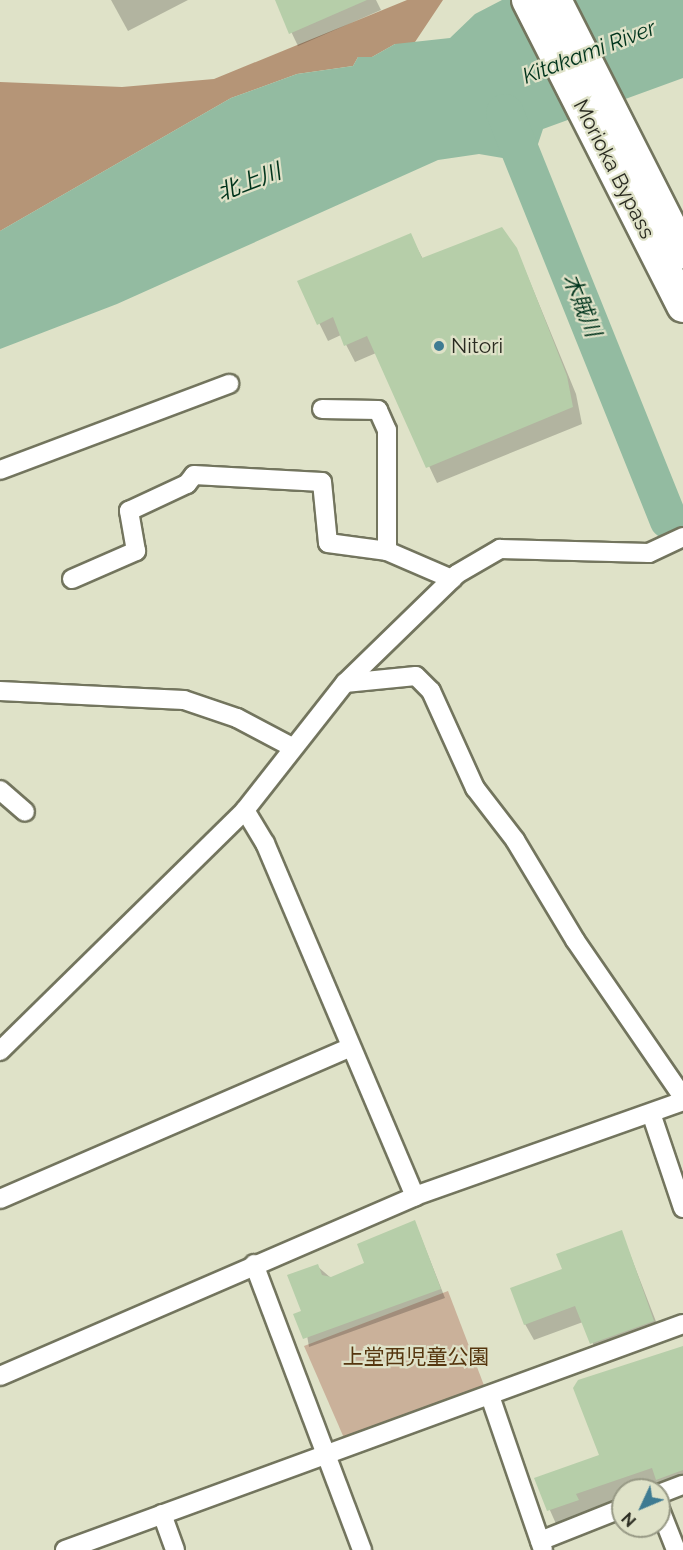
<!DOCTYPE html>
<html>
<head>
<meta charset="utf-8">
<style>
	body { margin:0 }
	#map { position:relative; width:683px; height:1550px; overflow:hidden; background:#dfe2c8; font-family:Raleway,"Noto Sans JP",sans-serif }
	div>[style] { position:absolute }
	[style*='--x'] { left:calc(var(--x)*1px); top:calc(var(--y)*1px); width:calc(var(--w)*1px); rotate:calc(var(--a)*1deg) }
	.green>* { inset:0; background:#cab19a }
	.forest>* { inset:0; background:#b59577 }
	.water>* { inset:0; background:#93bba1 }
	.shadow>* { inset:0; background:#0003 }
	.river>* { height:38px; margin:-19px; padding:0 19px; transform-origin:19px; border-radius:19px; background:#93bba1 }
	.building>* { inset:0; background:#b6cea9 }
	.roads { filter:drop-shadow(2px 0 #73755e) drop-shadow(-2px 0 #73755e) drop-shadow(0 2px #73755e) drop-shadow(0 -2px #73755e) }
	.street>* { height:18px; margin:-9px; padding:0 9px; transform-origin:9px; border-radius:9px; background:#fff }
	.highway>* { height:32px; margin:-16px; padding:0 16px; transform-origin:16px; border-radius:16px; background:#fff }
	.dots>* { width:16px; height:16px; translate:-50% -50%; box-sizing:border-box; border:3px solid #dfe2c8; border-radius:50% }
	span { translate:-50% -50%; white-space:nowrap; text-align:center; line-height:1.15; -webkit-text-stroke:4.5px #dfe2c8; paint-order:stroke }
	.street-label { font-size:21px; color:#2a2b21 }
	.poi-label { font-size:21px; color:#2a2b21 }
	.left { translate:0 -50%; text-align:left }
	.park-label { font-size:21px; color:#56360f }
	.water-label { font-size:22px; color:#00341c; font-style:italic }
	.north { position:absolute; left:611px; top:1478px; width:60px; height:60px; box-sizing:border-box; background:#dfe2c8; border:2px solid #979985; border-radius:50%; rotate:226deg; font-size:16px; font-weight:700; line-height:24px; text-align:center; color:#2a2b21 }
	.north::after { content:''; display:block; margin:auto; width:21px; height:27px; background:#3e7b92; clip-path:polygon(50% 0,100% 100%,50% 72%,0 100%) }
</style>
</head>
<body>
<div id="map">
	<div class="green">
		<i style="clip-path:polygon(448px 1291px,485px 1388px,344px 1438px,304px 1346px)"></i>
	</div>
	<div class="forest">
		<i style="clip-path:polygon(407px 0,443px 0,413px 45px,395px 44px,372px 57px,358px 57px,353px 66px,297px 74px,231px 98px,0 231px,0 82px,122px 87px,214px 79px)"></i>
	</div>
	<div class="water">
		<i style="clip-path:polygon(502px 0,683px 0,683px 78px,543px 129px,534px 156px,520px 161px,479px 154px,438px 160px,117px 304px,0 349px,0 231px,231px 98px,297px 74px,353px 66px,358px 57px,372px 57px,395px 44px,450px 38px,475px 14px)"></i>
	</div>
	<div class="shadow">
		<i style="clip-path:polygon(111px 0,188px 0,128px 31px)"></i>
		<i style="clip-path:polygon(276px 0,376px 0,381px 10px,298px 46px)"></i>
		<i style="clip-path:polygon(410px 235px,423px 259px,516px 248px,576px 394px,582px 424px,437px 483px,376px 353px,355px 362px,341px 335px,328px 341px,299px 282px)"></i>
		<i style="clip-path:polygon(415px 1222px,445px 1298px,309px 1347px,303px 1312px,317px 1266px,331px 1278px,366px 1264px)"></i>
		<i style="clip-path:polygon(621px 1231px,662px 1337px,600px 1359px,583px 1322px,534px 1340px,525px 1324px,564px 1270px)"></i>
		<i style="clip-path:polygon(683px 1347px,683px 1489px,667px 1495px,660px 1484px,623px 1490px,623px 1497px,557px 1526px,536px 1479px,601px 1455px)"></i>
	</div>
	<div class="river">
		<i style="--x:505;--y:113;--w:439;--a:68.1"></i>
	</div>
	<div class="building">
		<i style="clip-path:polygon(275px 0,367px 0,289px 34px)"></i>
		<i style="clip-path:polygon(502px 227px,517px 248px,567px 376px,573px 407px,426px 468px,367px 336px,344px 346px,333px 317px,317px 325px,297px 281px,411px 233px,422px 258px)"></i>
		<i style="clip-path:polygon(415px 1220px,441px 1289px,303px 1339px,293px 1314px,301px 1311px,287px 1275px,318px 1264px,322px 1275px,331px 1277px,364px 1263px,357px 1244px)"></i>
		<i style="clip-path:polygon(622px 1230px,654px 1321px,590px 1344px,575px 1306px,524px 1325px,510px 1288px,562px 1269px,556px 1254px)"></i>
		<i style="clip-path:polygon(683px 1346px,683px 1470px,656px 1480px,652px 1468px,576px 1494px,579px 1500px,547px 1511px,534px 1478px,599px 1455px,573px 1388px,578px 1380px)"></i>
	</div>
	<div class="roads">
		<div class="street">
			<i style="--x:322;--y:409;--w:56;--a:1"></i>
			<i style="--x:378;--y:410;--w:22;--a:66"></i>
			<i style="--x:387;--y:430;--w:121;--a:90"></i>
			<i style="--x:0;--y:470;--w:245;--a:-20.6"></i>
			<i style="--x:72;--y:579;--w:70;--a:-23.6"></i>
			<i style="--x:136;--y:551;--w:41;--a:-99.9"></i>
			<i style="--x:129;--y:511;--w:64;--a:-25"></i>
			<i style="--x:187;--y:484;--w:11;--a:-52"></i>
			<i style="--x:194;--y:475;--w:128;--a:3.1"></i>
			<i style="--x:322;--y:482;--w:61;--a:84.4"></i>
			<i style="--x:328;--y:543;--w:60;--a:7.7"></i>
			<i style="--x:387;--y:551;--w:71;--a:23.3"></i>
			<i style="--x:345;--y:683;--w:71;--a:-5.6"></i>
			<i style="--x:416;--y:676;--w:21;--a:45"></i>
			<i style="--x:431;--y:691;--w:107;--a:65.6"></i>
			<i style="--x:475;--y:788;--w:66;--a:52.4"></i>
			<i style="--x:515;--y:840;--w:117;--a:59"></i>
			<i style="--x:575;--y:940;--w:191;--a:55.5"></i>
			<i style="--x:0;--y:691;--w:184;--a:2.8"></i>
			<i style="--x:184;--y:700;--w:56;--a:18.8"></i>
			<i style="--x:237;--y:718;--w:62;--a:27.8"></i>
			<i style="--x:0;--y:790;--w:33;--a:41"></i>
			<i style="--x:245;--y:810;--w:39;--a:59"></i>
			<i style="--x:265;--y:843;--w:384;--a:67"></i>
			<i style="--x:0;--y:1051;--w:344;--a:-44.5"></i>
			<i style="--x:245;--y:810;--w:162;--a:-51.8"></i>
			<i style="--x:345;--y:683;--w:156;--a:-44.2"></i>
			<i style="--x:457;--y:574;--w:50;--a:-30.2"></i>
			<i style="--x:500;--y:549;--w:149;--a:1.5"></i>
			<i style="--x:649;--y:553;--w:38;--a:-25"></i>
			<i style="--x:652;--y:1116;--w:97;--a:71.4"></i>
			<i style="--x:0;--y:1199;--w:380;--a:-23.4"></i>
			<i style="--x:254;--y:1264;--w:306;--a:69.3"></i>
			<i style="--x:0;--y:1376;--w:452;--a:-23.4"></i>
			<i style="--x:415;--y:1196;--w:284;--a:-19.5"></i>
			<i style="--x:490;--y:1396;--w:163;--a:71"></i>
			<i style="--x:659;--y:1494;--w:26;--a:-21"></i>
			<i style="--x:659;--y:1507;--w:46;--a:68.4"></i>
			<i style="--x:162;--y:1514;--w:38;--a:70"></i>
			<i style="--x:540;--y:1541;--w:89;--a:-21.7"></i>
			<i style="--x:65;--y:1550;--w:658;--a:-20.09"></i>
		</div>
		<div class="highway">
			<i style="--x:528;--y:0;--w:343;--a:63.1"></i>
			<i style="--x:555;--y:0;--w:283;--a:63.1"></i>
		</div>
	</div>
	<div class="dots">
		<i style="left:439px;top:346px;background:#3e7b92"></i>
	</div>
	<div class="street-label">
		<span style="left:614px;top:169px;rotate:63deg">Morioka Bypass</span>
	</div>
	<div class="poi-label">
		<span class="left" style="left:451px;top:346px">Nitori</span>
	</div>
	<div class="park-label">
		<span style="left:416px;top:1357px">上堂西児童公園</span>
	</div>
	<div class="water-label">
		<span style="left:589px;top:52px;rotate:-21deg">Kitakami River</span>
		<span style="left:249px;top:182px;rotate:-21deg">北上川</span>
		<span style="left:582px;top:305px;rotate:68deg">木賊川</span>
	</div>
	<div class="north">N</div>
</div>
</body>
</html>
